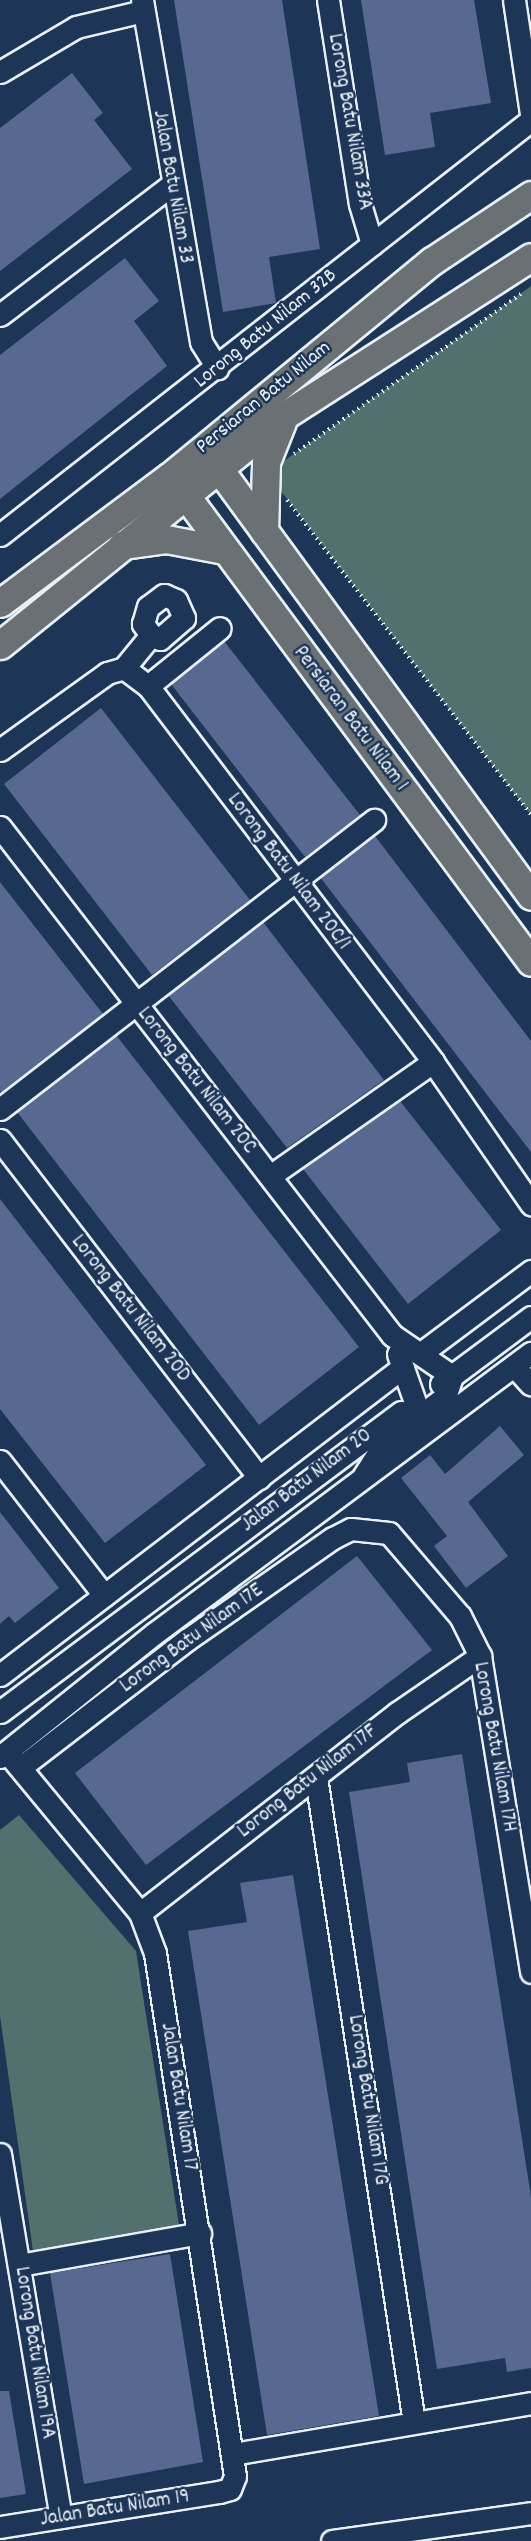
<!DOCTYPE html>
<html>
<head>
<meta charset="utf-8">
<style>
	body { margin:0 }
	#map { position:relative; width:531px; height:2541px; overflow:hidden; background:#1d3557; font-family:Dekko,sans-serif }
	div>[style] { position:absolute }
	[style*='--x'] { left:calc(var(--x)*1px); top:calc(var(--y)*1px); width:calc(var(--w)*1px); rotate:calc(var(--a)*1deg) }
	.green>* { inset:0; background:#52706e }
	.building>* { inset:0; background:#586991 }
	.path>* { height:4px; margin-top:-2px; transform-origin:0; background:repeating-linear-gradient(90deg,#e8f1f8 0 1.5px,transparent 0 6px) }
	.roads { filter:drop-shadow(2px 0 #e8f1f8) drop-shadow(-2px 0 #e8f1f8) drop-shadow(0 2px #e8f1f8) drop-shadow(0 -2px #e8f1f8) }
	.minor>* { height:21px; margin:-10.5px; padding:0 10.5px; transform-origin:10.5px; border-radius:10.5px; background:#1d3557 }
	.major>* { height:27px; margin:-13.5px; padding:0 13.5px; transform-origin:13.5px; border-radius:13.5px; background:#6a7074 }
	span { translate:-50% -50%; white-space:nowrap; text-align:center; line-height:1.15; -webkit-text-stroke:5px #1d3557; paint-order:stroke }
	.street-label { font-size:21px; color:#e8f1f8 }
</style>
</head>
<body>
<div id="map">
	<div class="green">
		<i style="clip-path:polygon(531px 286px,531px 815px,267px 473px)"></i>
		<i style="clip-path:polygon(19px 1815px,136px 1951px,179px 2225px,33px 2251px,0 2016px,0 1830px)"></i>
	</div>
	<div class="building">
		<i style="clip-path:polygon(174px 0,282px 0,320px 249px,269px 257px,276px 303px,223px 312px)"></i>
		<i style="clip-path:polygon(361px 0,474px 0,491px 103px,430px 113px,435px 147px,385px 155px)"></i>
		<i style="clip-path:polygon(72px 73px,103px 113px,94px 120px,132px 169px,0 271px,0 128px)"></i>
		<i style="clip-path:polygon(125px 258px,159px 301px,134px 321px,167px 366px,0 499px,0 355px)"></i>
		<i style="clip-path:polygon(224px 641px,360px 815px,305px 857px,171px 684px)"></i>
		<i style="clip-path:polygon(101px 708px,250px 900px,152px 975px,4px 784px)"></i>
		<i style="clip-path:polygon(375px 836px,531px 1041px,531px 1152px,320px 877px)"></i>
		<i style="clip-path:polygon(0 882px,103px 1014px,1px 1092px,0 1090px)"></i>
		<i style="clip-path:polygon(263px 922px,384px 1080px,287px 1148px,168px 995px)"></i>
		<i style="clip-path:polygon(116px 1035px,359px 1347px,259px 1425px,17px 1112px)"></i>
		<i style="clip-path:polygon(400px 1101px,501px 1230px,408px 1304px,303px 1169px)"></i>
		<i style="clip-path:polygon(0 1199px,206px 1465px,105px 1543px,0 1409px)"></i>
		<i style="clip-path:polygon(500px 1426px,524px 1455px,468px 1502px,508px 1556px,466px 1588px,434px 1546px,447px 1536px,401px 1478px,430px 1455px,445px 1474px)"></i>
		<i style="clip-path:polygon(0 1512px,59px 1588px,15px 1623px,9px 1616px,0 1624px)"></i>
		<i style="clip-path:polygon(357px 1556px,432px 1650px,146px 1865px,75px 1773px)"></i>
		<i style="clip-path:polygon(462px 1754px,531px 2197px,531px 2368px,507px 2372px,505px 2358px,437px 2369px,349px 1792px,410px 1782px,407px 1763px)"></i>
		<i style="clip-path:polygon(293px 1875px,379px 2416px,267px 2435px,188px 1931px,247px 1922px,240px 1883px)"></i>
		<i style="clip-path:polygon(170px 2254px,203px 2462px,84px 2484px,50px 2273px)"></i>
		<i style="clip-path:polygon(0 2391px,9px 2391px,26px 2494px,0 2498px)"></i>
	</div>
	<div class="path">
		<i style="--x:294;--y:454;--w:278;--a:-35.2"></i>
		<i style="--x:287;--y:500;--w:398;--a:52.2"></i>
	</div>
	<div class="roads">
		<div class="minor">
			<i style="--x:142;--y:0;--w:347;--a:80.2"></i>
			<i style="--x:201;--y:342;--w:31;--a:58"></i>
			<i style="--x:328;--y:0;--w:206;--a:81.1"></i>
			<i style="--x:360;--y:204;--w:42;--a:73.3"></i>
			<i style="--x:514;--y:0;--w:115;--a:81.5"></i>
			<i style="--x:0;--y:72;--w:88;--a:-30.6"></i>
			<i style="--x:76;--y:27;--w:69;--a:-13.4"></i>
			<i style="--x:0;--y:315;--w:215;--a:-37.2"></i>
			<i style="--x:0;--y:535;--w:674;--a:-38.01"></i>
			<i style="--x:124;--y:668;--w:43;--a:-50.7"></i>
			<i style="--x:151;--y:635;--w:14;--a:-126"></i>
			<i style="--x:143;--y:624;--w:18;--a:-74"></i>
			<i style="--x:148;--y:607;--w:20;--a:-37"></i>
			<i style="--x:164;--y:595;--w:13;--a:23"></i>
			<i style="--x:176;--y:600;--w:20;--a:66"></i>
			<i style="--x:184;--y:618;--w:32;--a:139"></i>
			<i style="--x:160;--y:639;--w:10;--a:-156"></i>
			<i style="--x:148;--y:686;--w:92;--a:-38.9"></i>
			<i style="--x:0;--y:750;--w:132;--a:-35.7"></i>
			<i style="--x:107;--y:673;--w:18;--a:-16"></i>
			<i style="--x:124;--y:668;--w:30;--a:37"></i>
			<i style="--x:148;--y:686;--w:472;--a:52.8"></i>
			<i style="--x:433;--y:1062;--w:173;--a:55.4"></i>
			<i style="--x:0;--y:827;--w:642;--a:52.34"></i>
			<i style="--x:392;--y:1335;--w:73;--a:34.3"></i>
			<i style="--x:452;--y:1376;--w:22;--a:108"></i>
			<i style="--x:445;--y:1397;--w:75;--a:143.1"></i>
			<i style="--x:385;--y:1442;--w:41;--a:122.2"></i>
			<i style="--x:0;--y:1109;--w:473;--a:-37.7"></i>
			<i style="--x:0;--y:1140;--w:426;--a:52.5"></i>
			<i style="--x:270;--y:1176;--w:199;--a:-35"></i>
			<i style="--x:398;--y:1354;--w:51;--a:70.5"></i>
			<i style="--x:420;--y:1354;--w:139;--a:-36.8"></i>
			<i style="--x:514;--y:1366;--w:25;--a:48"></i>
			<i style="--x:441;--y:1384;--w:112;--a:-36.7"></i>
			<i style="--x:0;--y:1461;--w:170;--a:52.2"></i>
			<i style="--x:0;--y:1675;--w:507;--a:-37.39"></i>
			<i style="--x:0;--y:1712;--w:501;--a:-36.8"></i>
			<i style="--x:0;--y:1757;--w:198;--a:-38.7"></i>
			<i style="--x:155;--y:1633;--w:469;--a:-36.7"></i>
			<i style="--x:21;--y:1767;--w:210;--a:-37.5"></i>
			<i style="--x:188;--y:1639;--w:177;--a:-34.9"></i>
			<i style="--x:333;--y:1538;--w:20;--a:-27"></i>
			<i style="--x:351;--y:1529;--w:38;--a:6"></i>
			<i style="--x:389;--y:1533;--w:109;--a:49.5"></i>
			<i style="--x:460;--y:1616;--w:45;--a:63.4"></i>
			<i style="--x:480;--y:1656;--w:320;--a:80.8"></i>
			<i style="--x:316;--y:1777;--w:653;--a:81.37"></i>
			<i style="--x:140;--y:1913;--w:326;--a:-37.9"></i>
			<i style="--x:397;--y:1713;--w:101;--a:-34.5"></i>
			<i style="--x:0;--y:2154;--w:368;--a:80.5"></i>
			<i style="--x:19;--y:2265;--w:184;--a:-10"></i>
			<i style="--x:233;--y:2454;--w:302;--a:-9.7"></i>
			<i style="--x:0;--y:2527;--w:222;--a:-9.1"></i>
			<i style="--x:219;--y:2492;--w:11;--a:-15"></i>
			<i style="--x:230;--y:2489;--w:14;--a:-69"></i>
			<i style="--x:235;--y:2476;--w:529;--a:-98.7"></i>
			<i style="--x:155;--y:1953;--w:43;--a:-110.6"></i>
			<i style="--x:140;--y:1913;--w:209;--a:-129.6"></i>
			<i style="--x:332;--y:2541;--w:201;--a:-8"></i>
		</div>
		<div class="major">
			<i style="--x:208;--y:454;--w:547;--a:53.84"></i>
			<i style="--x:175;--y:481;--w:598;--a:53.49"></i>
			<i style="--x:264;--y:531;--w:69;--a:-88.3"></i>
			<i style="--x:266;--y:462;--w:43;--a:-68.2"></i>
			<i style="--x:122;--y:545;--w:44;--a:-7.8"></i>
			<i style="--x:166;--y:539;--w:59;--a:10.7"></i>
			<i style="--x:0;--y:603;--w:212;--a:-36.8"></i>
			<i style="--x:170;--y:476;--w:339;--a:-39.4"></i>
			<i style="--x:432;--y:261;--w:119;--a:-33.7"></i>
			<i style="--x:0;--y:645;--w:366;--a:-38.9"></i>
			<i style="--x:285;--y:415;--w:292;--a:-32.7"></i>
		</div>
	</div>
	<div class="street-label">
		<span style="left:349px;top:122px;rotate:80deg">Lorong Batu Nilam 33A</span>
		<span style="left:172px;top:187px;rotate:80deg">Jalan Batu Nilam 33</span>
		<span style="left:266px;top:329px;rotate:-39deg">Lorong Batu Nilam 32B</span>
		<span style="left:264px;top:398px;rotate:-39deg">Persiaran Batu Nilam</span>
		<span style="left:350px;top:719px;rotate:53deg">Persiaran Batu Nilam 1</span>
		<span style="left:288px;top:872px;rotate:53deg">Lorong Batu Nilam 20C/1</span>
		<span style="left:196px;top:1081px;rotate:52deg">Lorong Batu Nilam 20C</span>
		<span style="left:130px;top:1309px;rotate:52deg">Lorong Batu Nilam 20D</span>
		<span style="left:307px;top:1481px;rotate:-37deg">Jalan Batu Nilam 20</span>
		<span style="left:192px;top:1639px;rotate:-36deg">Lorong Batu Nilam 17E</span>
		<span style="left:494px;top:1747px;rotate:80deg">Lorong Batu Nilam 17H</span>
		<span style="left:308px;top:1782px;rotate:-38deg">Lorong Batu Nilam 17F</span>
		<span style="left:178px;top:2097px;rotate:81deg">Jalan Batu Nilam 17</span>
		<span style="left:367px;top:2100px;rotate:81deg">Lorong Batu Nilam 17G</span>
		<span style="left:34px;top:2353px;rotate:81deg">Lorong Batu Nilam 19A</span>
		<span style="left:115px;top:2509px;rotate:-9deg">Jalan Batu Nilam 19</span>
	</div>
</div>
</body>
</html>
